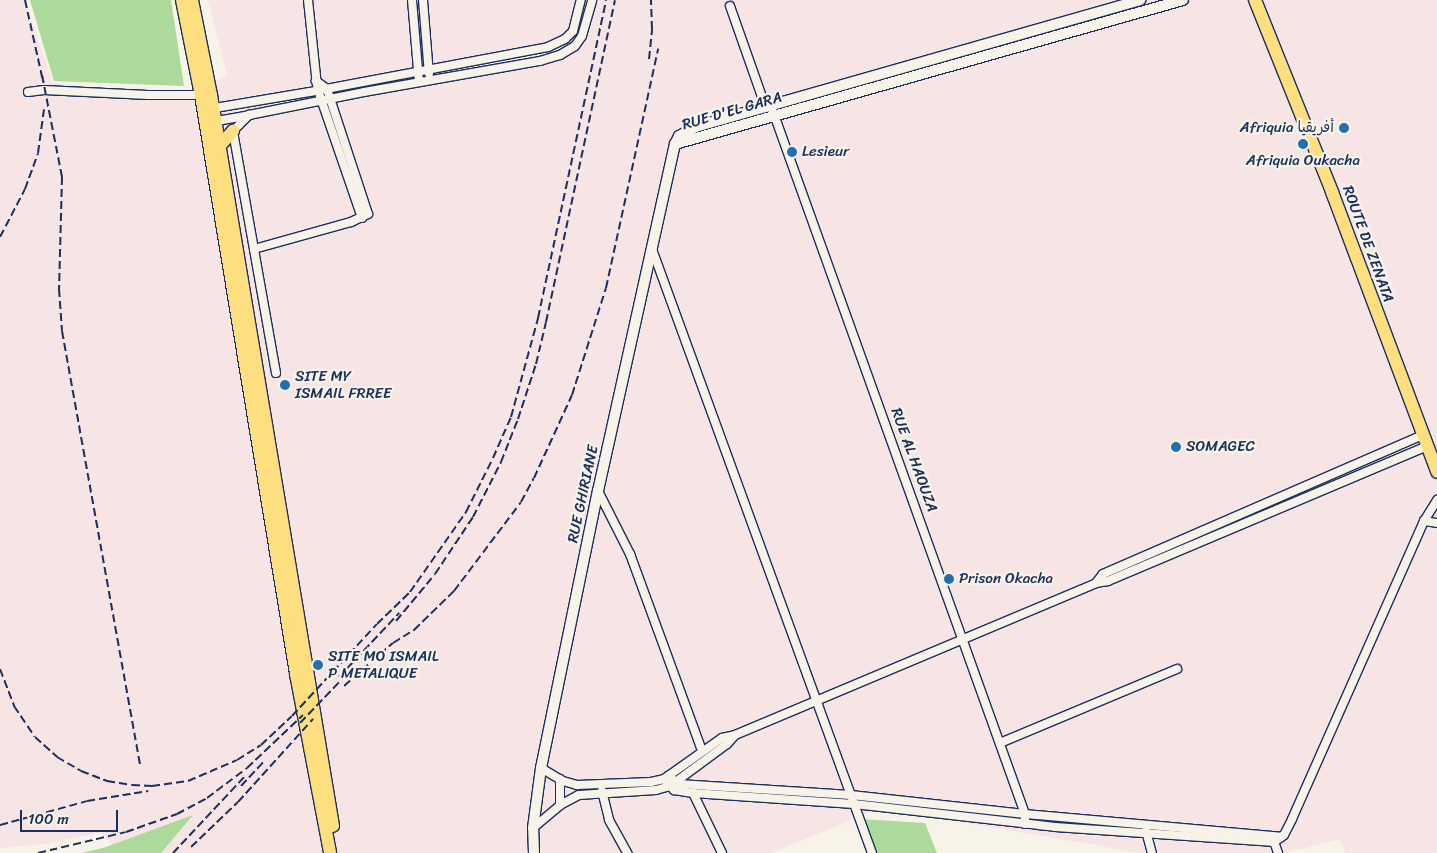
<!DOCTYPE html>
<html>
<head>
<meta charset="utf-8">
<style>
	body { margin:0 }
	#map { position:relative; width:1437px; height:853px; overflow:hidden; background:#f7f3e8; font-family:Sriracha,"Playpen Sans Arabic",sans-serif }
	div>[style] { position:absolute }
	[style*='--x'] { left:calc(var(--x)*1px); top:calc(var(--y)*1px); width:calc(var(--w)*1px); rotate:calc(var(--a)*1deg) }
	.built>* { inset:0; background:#f7e4e4 }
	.green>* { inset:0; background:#abda9a }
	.roads { filter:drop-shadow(1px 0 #1b2f5e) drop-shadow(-1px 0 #1b2f5e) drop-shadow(0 1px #1b2f5e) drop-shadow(0 -1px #1b2f5e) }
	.minor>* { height:8px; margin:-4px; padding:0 4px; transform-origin:4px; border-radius:4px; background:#f7f3e8 }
	.tertiary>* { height:10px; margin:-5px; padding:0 5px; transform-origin:5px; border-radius:5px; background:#f7f3e8 }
	.primary>* { height:12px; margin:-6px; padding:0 6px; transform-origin:6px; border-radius:6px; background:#fddf80 }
	.rail>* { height:2px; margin-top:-1px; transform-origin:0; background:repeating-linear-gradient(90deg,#1b2f5e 0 8px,transparent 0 12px) }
	.dots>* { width:14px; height:14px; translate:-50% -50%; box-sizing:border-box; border:2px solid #f7f3e8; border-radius:50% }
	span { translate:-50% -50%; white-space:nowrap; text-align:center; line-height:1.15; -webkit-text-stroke:4.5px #f7f3e8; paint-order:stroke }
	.street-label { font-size:15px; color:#1b2f5e }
	.poi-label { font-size:15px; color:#1b2f5e }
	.right { translate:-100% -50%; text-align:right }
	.left { translate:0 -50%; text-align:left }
	.scale { position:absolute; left:20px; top:810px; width:98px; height:22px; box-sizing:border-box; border:2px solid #1b2f5e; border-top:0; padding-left:6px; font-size:15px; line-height:18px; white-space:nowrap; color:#1b2f5e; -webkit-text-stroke:4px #f7f3e8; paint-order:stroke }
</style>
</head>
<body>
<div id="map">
	<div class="built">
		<i style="clip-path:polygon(0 0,24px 0,53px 83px,190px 99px,227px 74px,208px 0,1437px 0,1437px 853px,1346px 853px,1340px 839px,1285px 853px,1141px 853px,880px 808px,771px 853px,119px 853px,101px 832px,45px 844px,0 848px)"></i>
	</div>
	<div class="green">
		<i style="clip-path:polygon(30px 0,171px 0,184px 86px,54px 81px)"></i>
		<i style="clip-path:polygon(193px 815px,161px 853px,81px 853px,103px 848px)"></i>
		<i style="clip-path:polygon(860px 819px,925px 823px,937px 853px,873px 853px)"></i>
	</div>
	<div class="roads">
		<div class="minor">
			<i style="--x:308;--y:0;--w:85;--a:84"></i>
			<i style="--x:412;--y:0;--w:82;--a:85.1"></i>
			<i style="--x:423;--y:0;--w:74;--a:85.4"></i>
			<i style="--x:730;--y:6;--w:108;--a:70.6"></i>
			<i style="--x:28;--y:92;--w:16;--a:-7"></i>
			<i style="--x:44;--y:90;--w:104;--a:2.8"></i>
			<i style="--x:148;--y:95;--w:55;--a:0"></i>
			<i style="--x:320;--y:96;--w:129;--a:71"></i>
			<i style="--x:771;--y:106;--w:752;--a:70.26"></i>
			<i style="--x:1025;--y:814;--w:10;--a:90"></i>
			<i style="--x:209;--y:109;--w:102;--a:-9.6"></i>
			<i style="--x:310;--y:92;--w:242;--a:-10.7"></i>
			<i style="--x:548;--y:47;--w:19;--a:-25"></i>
			<i style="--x:565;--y:39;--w:11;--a:-45"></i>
			<i style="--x:573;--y:31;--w:32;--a:-76"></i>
			<i style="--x:211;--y:122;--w:39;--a:-10"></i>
			<i style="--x:254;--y:249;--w:101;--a:-15.6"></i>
			<i style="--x:351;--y:222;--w:19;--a:-25"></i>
			<i style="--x:368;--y:214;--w:132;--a:-108.2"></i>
			<i style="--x:327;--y:89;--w:14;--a:-144"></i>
			<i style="--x:652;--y:249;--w:643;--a:69.99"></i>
			<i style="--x:276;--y:373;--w:246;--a:-100.1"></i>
			<i style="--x:233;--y:131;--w:23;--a:-45"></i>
			<i style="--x:249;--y:115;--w:117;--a:-11.3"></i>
			<i style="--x:364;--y:92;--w:179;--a:-10"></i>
			<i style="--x:540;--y:61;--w:21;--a:-17"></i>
			<i style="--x:560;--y:55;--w:17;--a:-31"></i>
			<i style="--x:575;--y:46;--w:12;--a:-55"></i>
			<i style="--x:582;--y:36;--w:37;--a:-74"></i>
			<i style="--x:598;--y:491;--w:71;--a:63.1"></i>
			<i style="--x:630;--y:554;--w:210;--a:69.9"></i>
			<i style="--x:1424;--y:521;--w:13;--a:9"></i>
			<i style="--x:1096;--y:583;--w:11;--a:-52"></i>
			<i style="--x:1103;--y:574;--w:349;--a:-23.5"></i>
			<i style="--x:1000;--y:743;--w:192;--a:-22.7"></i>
			<i style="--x:541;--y:768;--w:26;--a:31"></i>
			<i style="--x:563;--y:781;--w:15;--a:16"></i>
			<i style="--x:577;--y:785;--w:74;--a:-2.3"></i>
			<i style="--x:651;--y:782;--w:13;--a:-13"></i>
			<i style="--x:664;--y:779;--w:71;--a:-35.3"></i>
			<i style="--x:722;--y:738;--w:13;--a:-13"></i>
			<i style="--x:735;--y:735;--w:392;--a:-22.8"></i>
			<i style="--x:1096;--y:583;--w:12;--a:-9"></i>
			<i style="--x:1108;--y:581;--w:346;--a:-22.9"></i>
			<i style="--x:668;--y:776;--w:14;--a:36"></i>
			<i style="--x:679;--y:784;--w:172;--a:3.7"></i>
			<i style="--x:851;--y:795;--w:175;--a:6.2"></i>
			<i style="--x:1025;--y:814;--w:257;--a:5.1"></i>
			<i style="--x:560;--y:779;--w:26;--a:90"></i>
			<i style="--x:664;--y:779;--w:15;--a:48"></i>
			<i style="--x:674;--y:790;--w:19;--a:9"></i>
			<i style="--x:693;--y:793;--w:161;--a:3.9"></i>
			<i style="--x:854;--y:804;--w:202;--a:6.5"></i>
			<i style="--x:1055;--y:827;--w:220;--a:3.9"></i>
			<i style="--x:1274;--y:842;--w:12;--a:-35"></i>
			<i style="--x:1284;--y:835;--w:18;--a:-63"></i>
			<i style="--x:1292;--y:819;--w:326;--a:-66.1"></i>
			<i style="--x:1424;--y:521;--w:25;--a:-58"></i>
			<i style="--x:602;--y:791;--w:30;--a:76"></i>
			<i style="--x:609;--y:820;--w:38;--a:61"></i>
			<i style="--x:693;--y:793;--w:67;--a:64.2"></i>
			<i style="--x:533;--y:828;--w:35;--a:-40"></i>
			<i style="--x:560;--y:805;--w:21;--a:-28"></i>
			<i style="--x:579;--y:795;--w:77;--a:-3.7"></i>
			<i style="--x:656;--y:790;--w:15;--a:-16"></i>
			<i style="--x:670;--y:786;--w:71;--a:-36.4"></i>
			<i style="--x:727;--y:744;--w:12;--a:-48"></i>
			<i style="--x:1146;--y:831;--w:23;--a:75"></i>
			<i style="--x:1273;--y:839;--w:15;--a:70"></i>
		</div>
		<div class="tertiary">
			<i style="--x:675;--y:144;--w:528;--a:-15.83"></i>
			<i style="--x:534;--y:853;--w:25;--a:-92"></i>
			<i style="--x:533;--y:828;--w:61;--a:-82.4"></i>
			<i style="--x:541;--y:768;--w:283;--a:-78.4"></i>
			<i style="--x:598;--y:491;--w:355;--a:-77.5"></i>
			<i style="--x:675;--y:144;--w:9;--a:-63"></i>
			<i style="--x:679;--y:136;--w:18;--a:-29"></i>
			<i style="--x:695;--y:127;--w:463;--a:-15.9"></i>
		</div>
		<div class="primary">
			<i style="--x:182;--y:0;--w:97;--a:78.7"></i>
			<i style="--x:201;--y:95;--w:587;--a:80.68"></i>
			<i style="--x:296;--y:674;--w:182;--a:79.2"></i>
			<i style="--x:192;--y:0;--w:97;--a:78.7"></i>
			<i style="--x:211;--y:95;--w:741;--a:80.52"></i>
			<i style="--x:1255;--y:0;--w:207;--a:68.1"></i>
			<i style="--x:1332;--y:192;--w:299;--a:69.4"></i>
			<i style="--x:218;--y:148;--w:23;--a:-49"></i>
		</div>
	</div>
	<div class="rail">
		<i style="--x:25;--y:0;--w:83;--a:77.5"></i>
		<i style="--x:649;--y:59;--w:30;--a:-84"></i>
		<i style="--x:652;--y:29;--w:29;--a:-92"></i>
		<i style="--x:42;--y:75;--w:104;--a:78.9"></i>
		<i style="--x:62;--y:177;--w:112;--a:91.5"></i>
		<i style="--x:59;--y:289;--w:42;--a:85.9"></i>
		<i style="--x:62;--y:331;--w:442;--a:79.8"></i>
		<i style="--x:0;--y:237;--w:54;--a:-62.5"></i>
		<i style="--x:25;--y:189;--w:38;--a:-70"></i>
		<i style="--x:38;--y:153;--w:44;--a:-82.2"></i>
		<i style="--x:396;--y:621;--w:61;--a:-50.3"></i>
		<i style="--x:435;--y:574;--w:69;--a:-56.3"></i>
		<i style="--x:473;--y:517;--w:62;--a:-63"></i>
		<i style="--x:501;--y:462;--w:46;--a:-68.4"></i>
		<i style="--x:518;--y:419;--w:58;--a:-71.9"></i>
		<i style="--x:536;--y:364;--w:43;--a:-76.6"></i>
		<i style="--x:546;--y:322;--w:329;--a:-77.9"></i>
		<i style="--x:0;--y:669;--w:40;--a:69"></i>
		<i style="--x:14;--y:706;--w:37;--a:56"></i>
		<i style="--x:35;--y:737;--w:30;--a:42"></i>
		<i style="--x:57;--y:757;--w:28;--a:30"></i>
		<i style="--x:81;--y:771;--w:28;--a:21"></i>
		<i style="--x:107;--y:781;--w:25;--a:9"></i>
		<i style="--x:132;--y:785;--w:20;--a:3"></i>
		<i style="--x:152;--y:786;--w:36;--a:-8"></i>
		<i style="--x:188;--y:781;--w:53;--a:-23.2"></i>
		<i style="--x:237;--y:760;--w:28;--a:-32"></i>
		<i style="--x:261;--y:745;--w:42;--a:-43.1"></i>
		<i style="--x:292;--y:716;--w:125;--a:-47.3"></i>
		<i style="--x:377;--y:624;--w:46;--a:-44.1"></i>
		<i style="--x:410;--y:592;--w:98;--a:-55"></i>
		<i style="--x:466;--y:512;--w:60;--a:-63.4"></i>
		<i style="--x:493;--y:458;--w:45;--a:-66.3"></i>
		<i style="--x:511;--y:417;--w:103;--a:-74.7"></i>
		<i style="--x:538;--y:318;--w:325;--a:-77.9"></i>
		<i style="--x:339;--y:677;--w:88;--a:-46.8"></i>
		<i style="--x:344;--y:686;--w:65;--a:-41.3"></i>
		<i style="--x:393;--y:643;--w:25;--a:-32"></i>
		<i style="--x:414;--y:630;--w:56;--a:-44.3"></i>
		<i style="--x:454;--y:591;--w:111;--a:-53"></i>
		<i style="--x:521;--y:502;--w:27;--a:-62"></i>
		<i style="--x:534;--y:478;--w:91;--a:-65.4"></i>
		<i style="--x:572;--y:395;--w:112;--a:-72.4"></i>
		<i style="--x:606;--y:288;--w:245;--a:-77.7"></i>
		<i style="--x:300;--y:723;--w:68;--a:-46.2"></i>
		<i style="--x:241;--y:786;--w:35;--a:-47"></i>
		<i style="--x:0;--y:825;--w:90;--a:-15.4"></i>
		<i style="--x:87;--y:801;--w:62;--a:-9.3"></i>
		<i style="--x:191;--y:847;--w:65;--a:-43.8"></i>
		<i style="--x:238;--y:802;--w:112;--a:-47.9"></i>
		<i style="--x:38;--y:853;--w:90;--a:-13.4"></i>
		<i style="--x:126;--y:832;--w:54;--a:-19.4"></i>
		<i style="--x:177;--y:814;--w:34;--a:-28"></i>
		<i style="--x:207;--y:798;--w:50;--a:-36.9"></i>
		<i style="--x:247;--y:768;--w:77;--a:-43.4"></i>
		<i style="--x:173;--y:853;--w:104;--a:-46.9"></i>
	</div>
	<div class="dots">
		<i style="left:1344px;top:128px;background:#1f6fb2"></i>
		<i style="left:1303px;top:144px;background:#1f6fb2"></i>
		<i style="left:792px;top:152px;background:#1f6fb2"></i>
		<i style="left:285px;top:385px;background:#1f6fb2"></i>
		<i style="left:1176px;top:447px;background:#1f6fb2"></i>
		<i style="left:949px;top:579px;background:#1f6fb2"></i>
		<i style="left:318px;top:665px;background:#1f6fb2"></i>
	</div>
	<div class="street-label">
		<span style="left:732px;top:111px;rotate:-16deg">RUE D'EL GARA</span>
		<span style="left:1368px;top:244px;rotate:70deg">ROUTE DE ZENATA</span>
		<span style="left:914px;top:460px;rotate:70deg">RUE AL HAOUZA</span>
		<span style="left:583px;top:494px;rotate:-78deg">RUE GHIRIANE</span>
	</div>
	<div class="poi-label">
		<span class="right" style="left:1334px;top:128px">Afriquia أفريقيا</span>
		<span class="left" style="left:802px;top:152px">Lesieur</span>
		<span style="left:1303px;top:161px">Afriquia Oukacha</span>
		<span class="left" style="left:295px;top:385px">SITE MY<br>ISMAIL FRREE</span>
		<span class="left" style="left:1186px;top:447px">SOMAGEC</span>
		<span class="left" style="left:959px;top:579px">Prison Okacha</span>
		<span class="left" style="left:328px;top:665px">SITE MO ISMAIL<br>P METALIQUE</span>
	</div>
	<div class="scale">100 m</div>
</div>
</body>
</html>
